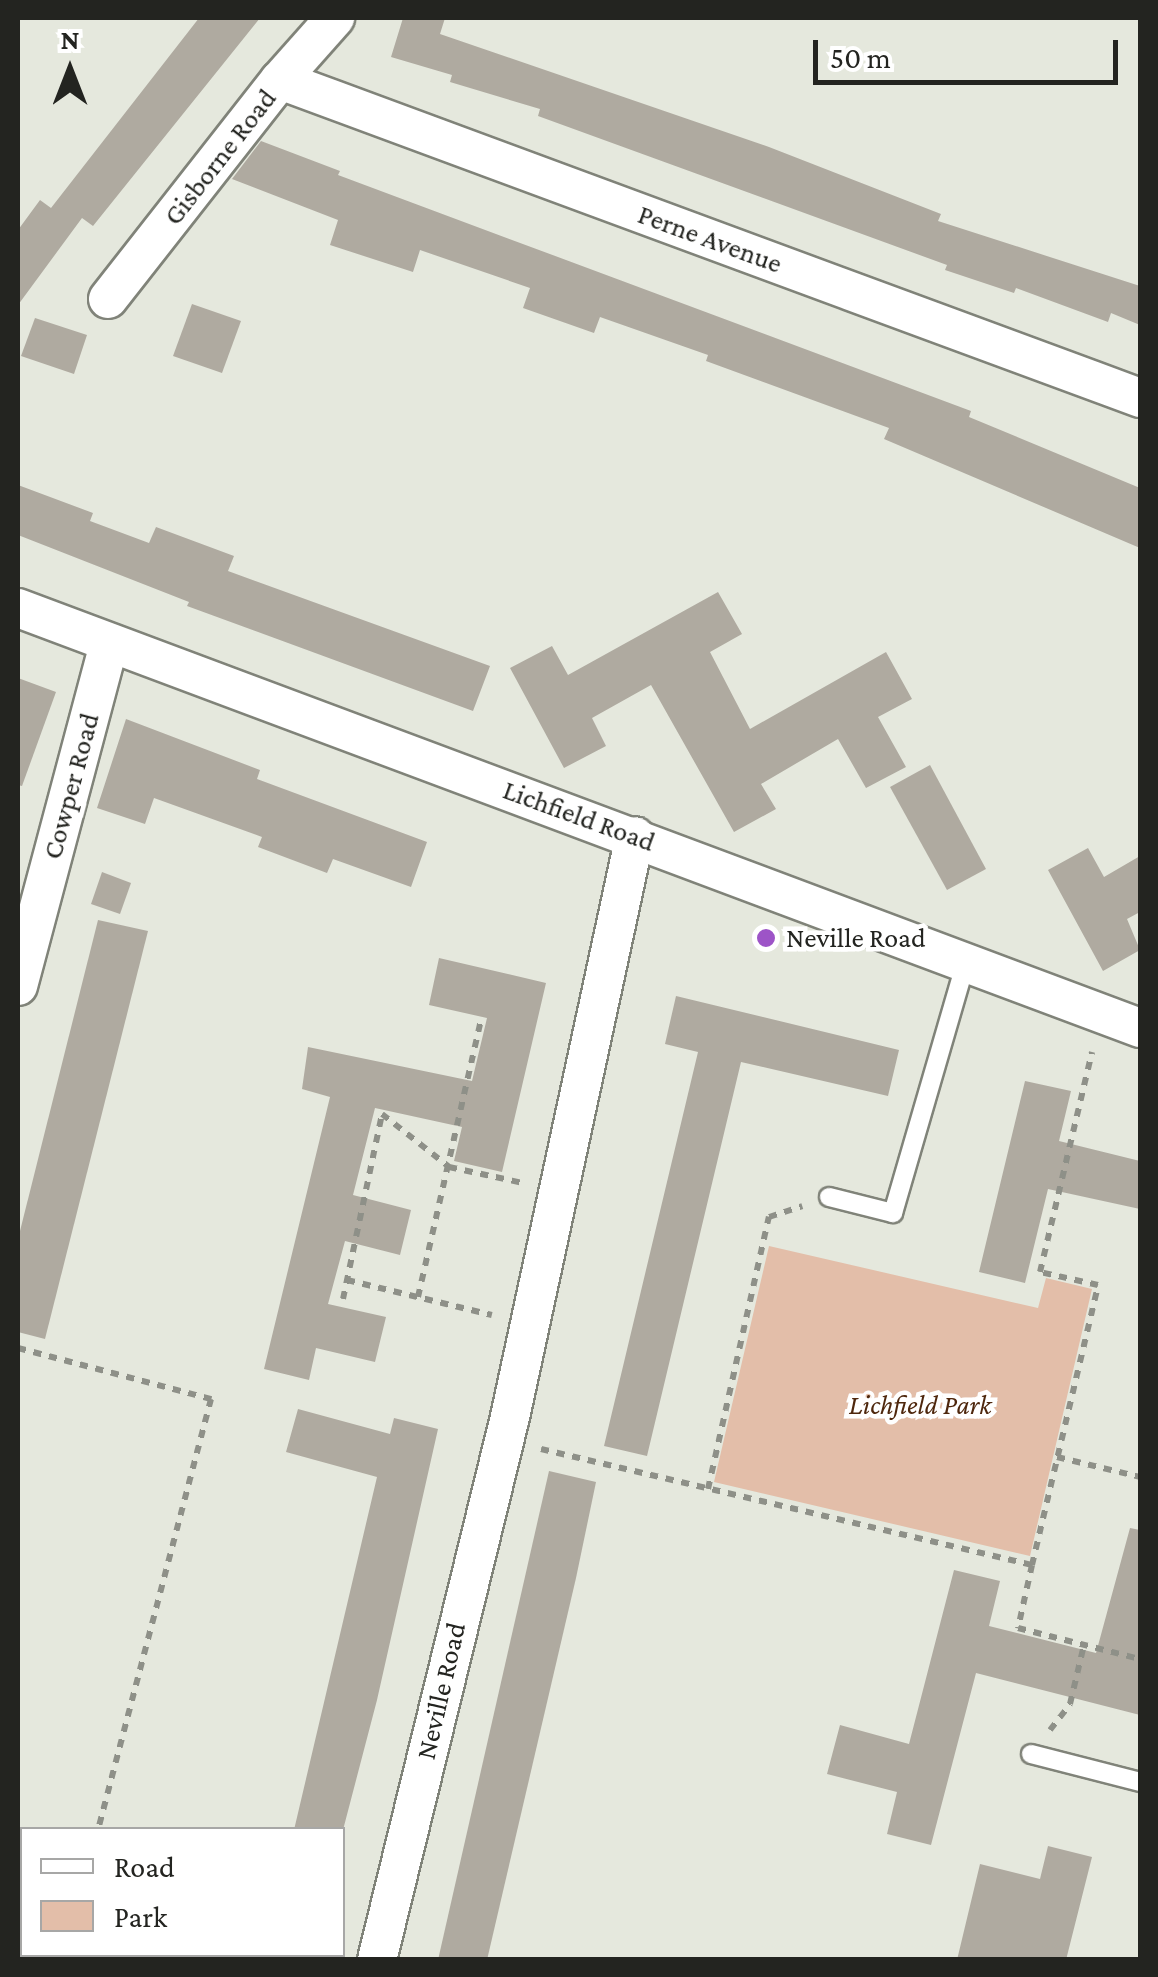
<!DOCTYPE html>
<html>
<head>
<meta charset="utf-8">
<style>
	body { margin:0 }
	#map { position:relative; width:1158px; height:1977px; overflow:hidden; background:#e5e8dd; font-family:"Crimson Pro",serif }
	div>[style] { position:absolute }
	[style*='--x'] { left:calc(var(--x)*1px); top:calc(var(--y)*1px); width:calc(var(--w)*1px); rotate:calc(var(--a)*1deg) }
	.green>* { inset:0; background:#e3bea9 }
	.building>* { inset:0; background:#afaaa0 }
	.path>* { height:6px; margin-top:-3px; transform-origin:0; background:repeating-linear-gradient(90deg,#8e9088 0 8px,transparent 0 16px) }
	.roads { filter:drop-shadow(2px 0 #808379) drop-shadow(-2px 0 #808379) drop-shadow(0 2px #808379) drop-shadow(0 -2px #808379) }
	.service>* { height:18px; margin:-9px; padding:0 9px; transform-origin:9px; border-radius:9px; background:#fff }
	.minor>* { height:38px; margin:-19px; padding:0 19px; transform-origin:19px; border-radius:19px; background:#fff }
	.dots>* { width:28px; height:28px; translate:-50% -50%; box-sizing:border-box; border:5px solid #fff; border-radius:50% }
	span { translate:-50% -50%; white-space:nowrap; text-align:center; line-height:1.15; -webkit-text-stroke:9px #fff; paint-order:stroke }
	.street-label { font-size:28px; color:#232420 }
	.poi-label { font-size:28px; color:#232420 }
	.left { translate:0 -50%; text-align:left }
	.park-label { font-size:28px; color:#4e270d; font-style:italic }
	.frame { position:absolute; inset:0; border:20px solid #232420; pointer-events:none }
	.legend { position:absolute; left:20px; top:1827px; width:325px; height:130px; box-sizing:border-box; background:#fff; border:2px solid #a7a7a6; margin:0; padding:12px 18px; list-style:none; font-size:30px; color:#232420 }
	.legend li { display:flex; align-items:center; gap:20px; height:50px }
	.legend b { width:50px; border:2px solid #a7a7a6 }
	.north { position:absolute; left:20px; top:20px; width:100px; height:100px; -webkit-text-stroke:8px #fff; paint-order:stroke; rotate:0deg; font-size:28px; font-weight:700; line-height:40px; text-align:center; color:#232420 }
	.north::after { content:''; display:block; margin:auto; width:35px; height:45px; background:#232420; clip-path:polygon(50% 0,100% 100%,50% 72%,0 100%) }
	.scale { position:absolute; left:813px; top:40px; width:305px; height:45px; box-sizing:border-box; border:5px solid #232420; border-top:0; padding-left:12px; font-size:30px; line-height:35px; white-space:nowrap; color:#232420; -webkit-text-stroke:8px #fff; paint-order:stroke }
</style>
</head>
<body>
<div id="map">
	<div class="green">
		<i style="clip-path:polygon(769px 1246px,1038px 1308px,1046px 1278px,1092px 1289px,1030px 1556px,714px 1482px)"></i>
	</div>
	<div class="building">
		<i style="clip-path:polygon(199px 18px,260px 18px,93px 226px,82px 218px,18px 305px,18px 230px,40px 200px,51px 208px)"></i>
		<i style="clip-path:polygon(403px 18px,445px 18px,440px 34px,769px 147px,941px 214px,938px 221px,1140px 286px,1140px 325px,1111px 313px,1108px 322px,1016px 288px,1014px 293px,945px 270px,947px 265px,538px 116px,540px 109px,450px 82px,452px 75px,391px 57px)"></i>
		<i style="clip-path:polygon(261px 141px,340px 171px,338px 175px,971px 411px,969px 417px,1140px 488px,1140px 548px,884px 439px,889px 428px,706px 361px,708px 355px,600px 317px,594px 333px,523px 308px,530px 288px,420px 250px,413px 272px,330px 245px,338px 220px,232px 179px)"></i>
		<i style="clip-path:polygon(192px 304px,241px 321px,222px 373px,173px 356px)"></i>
		<i style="clip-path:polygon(35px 318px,87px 335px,74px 374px,21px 356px)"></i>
		<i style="clip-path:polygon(18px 485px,93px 513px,90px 521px,149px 543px,156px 527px,234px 556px,228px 571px,490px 666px,473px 711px,187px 606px,189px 602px,18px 535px)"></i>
		<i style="clip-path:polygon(718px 592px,742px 634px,710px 652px,750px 729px,886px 652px,912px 699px,878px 717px,906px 767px,866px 788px,838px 739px,761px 784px,776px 809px,734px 832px,651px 685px,592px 718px,606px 746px,564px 768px,510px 668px,552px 646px,568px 675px)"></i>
		<i style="clip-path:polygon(18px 678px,56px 692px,22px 786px,18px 785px)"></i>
		<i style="clip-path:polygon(126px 719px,260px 770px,257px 779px,427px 842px,411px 887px,333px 859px,327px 873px,258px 847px,262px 837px,154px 798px,145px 824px,97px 808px)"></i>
		<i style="clip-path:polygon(930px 765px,986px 869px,947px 890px,890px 787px)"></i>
		<i style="clip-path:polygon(1088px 848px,1104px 877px,1140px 856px,1140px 912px,1127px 919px,1140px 950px,1103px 971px,1048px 870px)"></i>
		<i style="clip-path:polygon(102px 872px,131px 883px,120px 914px,91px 904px)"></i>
		<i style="clip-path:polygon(98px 920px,148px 931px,45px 1339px,18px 1332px,18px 1239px)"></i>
		<i style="clip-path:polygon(439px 958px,546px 983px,502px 1172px,454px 1161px,462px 1127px,375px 1108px,353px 1195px,411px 1210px,400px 1255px,345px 1241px,328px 1304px,386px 1317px,375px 1362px,316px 1348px,309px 1380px,264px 1369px,330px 1097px,302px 1089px,308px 1047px,472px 1081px,487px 1018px,429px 1005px)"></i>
		<i style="clip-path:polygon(676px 996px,899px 1050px,888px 1096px,741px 1062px,647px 1456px,604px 1446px,698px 1052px,665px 1044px)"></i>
		<i style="clip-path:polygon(1025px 1081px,1071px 1091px,1059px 1141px,1140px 1161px,1140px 1209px,1048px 1189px,1025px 1283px,979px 1272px)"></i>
		<i style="clip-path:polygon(298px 1409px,390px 1434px,394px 1418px,438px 1429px,377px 1700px,343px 1830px,294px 1830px,377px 1477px,286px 1452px)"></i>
		<i style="clip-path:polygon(549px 1471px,596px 1482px,576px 1578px,487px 1960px,438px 1960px)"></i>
		<i style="clip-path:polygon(1130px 1528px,1140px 1530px,1140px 1715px,976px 1673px,931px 1845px,887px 1834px,897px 1792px,827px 1774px,840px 1725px,909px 1744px,954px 1570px,1000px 1581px,989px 1626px,1096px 1653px)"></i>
		<i style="clip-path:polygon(1048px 1846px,1092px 1857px,1066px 1960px,957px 1960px,980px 1864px,1040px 1879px)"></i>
	</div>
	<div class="path">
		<i style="--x:347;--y:1280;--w:149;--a:13.6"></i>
		<i style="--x:418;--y:1297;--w:285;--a:-77.2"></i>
		<i style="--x:343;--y:1299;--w:189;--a:-78.1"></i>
		<i style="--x:382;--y:1114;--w:85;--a:38.3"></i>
		<i style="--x:449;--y:1167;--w:76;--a:12.2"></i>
		<i style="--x:18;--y:1348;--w:200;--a:14.8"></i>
		<i style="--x:211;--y:1399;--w:446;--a:104.7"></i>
		<i style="--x:541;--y:1449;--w:505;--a:13.29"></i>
		<i style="--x:1032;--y:1565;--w:288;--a:-76.7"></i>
		<i style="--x:1098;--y:1285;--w:59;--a:-167.4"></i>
		<i style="--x:1040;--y:1272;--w:226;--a:-76.7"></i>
		<i style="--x:1057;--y:1457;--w:85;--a:13.5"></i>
		<i style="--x:708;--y:1489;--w:279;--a:-77.4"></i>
		<i style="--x:769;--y:1217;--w:35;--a:-18"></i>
		<i style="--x:1032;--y:1565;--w:65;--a:102.5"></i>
		<i style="--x:1018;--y:1628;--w:126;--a:14.3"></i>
		<i style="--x:1050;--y:1730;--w:33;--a:-52"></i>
		<i style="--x:1070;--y:1704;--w:61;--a:-76.7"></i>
		<i style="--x:63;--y:1960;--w:6;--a:-72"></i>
	</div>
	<div class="roads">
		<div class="service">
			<i style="--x:829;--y:1197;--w:66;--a:14"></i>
			<i style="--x:893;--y:1213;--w:261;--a:-73.8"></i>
			<i style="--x:1031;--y:1754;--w:113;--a:14.4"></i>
		</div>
		<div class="minor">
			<i style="--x:280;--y:80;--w:917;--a:20.29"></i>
			<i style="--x:108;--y:299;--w:278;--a:-51.9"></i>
			<i style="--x:280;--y:80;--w:83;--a:-48.4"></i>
			<i style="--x:18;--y:608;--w:1198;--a:20.52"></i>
			<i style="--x:18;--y:986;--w:353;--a:-75.1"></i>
			<i style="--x:377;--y:1960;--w:559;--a:-76.24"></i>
			<i style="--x:510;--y:1417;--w:594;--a:-77.86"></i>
		</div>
	</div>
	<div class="dots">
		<i style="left:766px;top:938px;background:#9d54c7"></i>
	</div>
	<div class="street-label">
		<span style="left:220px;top:157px;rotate:-52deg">Gisborne Road</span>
		<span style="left:710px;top:239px;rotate:20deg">Perne Avenue</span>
		<span style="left:71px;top:786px;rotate:-75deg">Cowper Road</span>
		<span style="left:579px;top:816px;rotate:20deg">Lichfield Road</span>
		<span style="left:441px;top:1691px;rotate:-77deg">Neville Road</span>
	</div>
	<div class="poi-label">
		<span class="left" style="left:786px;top:938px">Neville Road</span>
	</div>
	<div class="park-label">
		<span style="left:920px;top:1405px">Lichfield Park</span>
	</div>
	<div class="frame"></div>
	<ul class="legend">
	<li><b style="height:12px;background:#fff"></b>Road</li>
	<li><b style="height:28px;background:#e3bea9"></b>Park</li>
	</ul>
	<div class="north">N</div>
	<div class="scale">50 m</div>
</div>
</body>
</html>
